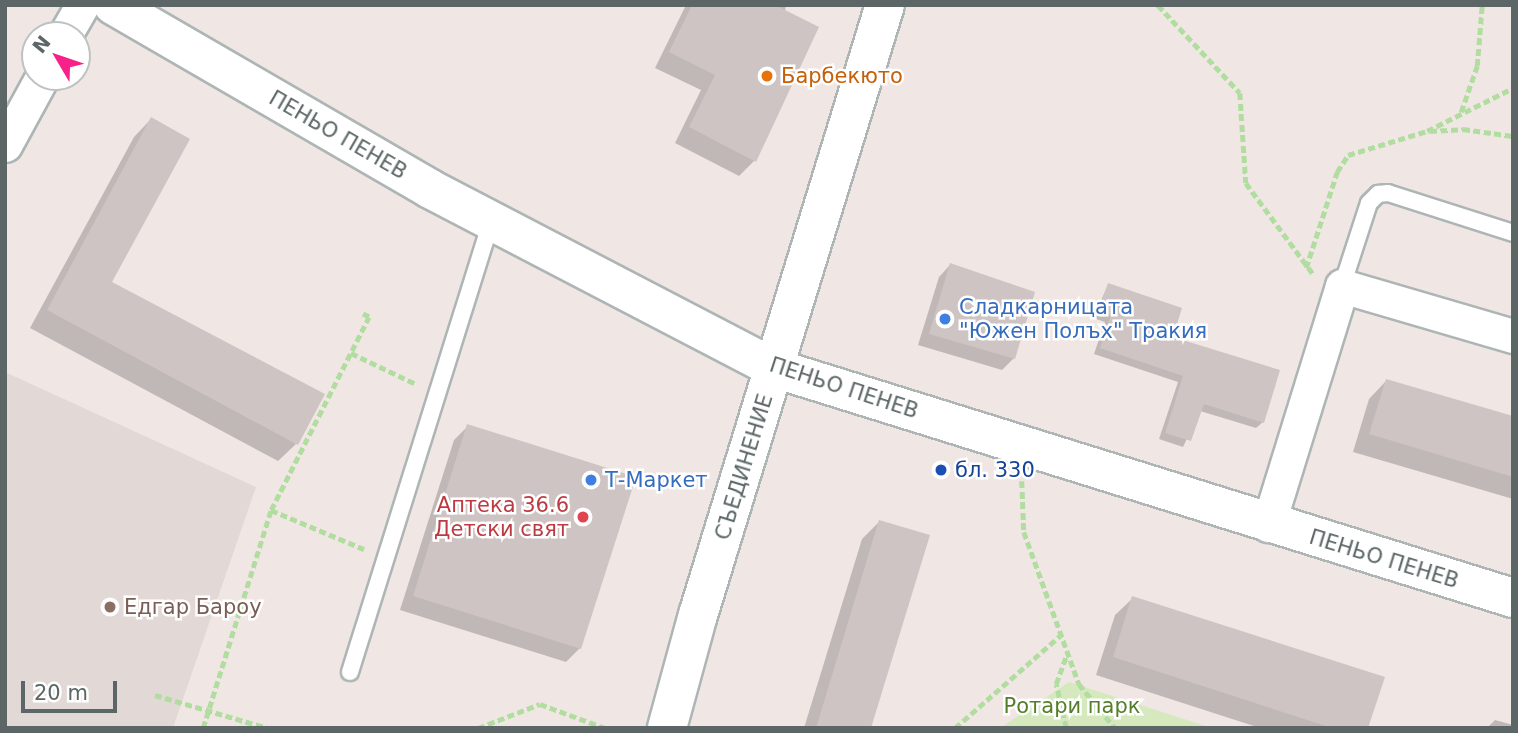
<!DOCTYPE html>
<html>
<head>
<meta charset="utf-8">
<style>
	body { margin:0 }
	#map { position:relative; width:1518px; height:733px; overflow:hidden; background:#f0e7e4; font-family:"DejaVu Sans",sans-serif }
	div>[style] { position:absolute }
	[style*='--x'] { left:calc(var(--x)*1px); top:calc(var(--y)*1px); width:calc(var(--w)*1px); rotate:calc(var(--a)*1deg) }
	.education>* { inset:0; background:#e2d8d5 }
	.green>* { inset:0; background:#d6e9be }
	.shadow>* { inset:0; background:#0003 }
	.building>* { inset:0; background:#cdc4c3 }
	.path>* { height:4.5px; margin-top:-2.25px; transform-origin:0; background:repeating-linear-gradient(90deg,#b2dda0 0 7px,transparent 0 10.5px) }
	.roads { filter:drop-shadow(2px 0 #adb5b5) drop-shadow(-2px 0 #adb5b5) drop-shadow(0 2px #adb5b5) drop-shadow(0 -2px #adb5b5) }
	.lane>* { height:16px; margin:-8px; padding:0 8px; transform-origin:8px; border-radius:8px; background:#fff }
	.street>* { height:33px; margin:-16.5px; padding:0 16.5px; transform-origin:16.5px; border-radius:16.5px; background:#fff }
	.secondary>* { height:38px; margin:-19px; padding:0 19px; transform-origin:19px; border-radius:19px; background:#fff }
	.dots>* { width:19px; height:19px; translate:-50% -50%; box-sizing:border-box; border:4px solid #fff; border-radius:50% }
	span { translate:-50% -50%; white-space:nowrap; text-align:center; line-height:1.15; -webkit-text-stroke:5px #fff; paint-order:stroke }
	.food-label { font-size:21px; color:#c56008 }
	.left { translate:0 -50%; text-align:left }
	.street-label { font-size:21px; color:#5c6666 }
	.shop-label { font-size:21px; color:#366cbe }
	.transit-label { font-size:21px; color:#164399 }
	.health-label { font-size:21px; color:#be3a42 }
	.right { translate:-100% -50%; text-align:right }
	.education-label { font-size:21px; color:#785e54 }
	.park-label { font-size:21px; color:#557e2b }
	.frame { position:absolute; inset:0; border:7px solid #5c6666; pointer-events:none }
	.north { position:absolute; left:21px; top:21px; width:70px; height:70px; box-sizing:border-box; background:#fff; border:2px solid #bec2c2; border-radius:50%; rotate:309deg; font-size:19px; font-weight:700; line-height:28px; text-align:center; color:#5c6666 }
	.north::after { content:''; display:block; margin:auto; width:24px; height:32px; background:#f82189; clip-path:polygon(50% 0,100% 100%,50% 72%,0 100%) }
	.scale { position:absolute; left:21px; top:681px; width:96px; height:32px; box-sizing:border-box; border:4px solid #5c6666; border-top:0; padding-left:9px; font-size:21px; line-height:24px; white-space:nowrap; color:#5c6666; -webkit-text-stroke:5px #fff; paint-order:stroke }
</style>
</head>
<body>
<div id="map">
	<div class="education">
		<i style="clip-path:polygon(5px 372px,256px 487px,173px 728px,5px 728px)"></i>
	</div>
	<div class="green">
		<i style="clip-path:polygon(1069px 682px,1212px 728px,1000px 728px)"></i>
	</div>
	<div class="shadow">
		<i style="clip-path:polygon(686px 5px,786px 5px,754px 161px,739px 176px,675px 143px,701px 90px,655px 68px)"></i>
		<i style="clip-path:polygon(151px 119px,110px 282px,296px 444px,278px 461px,30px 328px,134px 137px)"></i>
		<i style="clip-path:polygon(950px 265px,1014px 358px,1002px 370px,918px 345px,939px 277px)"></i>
		<i style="clip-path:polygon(1108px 285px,1171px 338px,1263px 422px,1256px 428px,1200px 411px,1183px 447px,1159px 439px,1178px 382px,1094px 354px,1105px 322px,1093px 318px)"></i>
		<i style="clip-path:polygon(1386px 381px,1513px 418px,1513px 499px,1353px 452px,1369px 399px)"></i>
		<i style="clip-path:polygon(468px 426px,580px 648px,566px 662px,400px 610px,454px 440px)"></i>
		<i style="clip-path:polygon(879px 522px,869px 728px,804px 728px,862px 539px)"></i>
		<i style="clip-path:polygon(1133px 598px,1366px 728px,1260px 728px,1096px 675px,1115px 615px)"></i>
		<i style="clip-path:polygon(1495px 720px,1513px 725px,1513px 728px,1487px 728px)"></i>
	</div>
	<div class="building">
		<i style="clip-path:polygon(692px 5px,775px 5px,819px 27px,756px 162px,689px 127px,715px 75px,669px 52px)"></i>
		<i style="clip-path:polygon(151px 117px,190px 139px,112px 282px,325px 394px,298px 445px,47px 310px)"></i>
		<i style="clip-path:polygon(950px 263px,1035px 292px,1015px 359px,929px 334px)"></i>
		<i style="clip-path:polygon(1108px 283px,1182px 308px,1173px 337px,1280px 370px,1264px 423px,1204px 404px,1191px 441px,1165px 433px,1183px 376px,1100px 348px,1111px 315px,1098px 311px)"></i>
		<i style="clip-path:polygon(1386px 379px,1513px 416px,1513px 477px,1369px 434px)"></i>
		<i style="clip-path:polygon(467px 424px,636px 477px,581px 649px,413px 596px)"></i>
		<i style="clip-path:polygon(879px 520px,930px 535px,871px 728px,816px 728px)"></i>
		<i style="clip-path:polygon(1132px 596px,1385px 677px,1368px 728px,1332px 728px,1113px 657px)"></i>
	</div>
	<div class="path">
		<i style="--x:1158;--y:5;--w:120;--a:47"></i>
		<i style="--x:1240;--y:93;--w:90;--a:86.2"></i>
		<i style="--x:1246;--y:183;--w:113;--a:53.6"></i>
		<i style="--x:1461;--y:112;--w:49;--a:-70.8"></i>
		<i style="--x:1477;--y:66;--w:61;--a:-85.3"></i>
		<i style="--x:1430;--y:131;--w:33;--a:-3"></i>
		<i style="--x:1463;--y:129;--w:50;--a:8"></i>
		<i style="--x:1306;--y:268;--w:101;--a:-72.1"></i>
		<i style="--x:1337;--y:172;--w:20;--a:-57"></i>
		<i style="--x:1348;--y:155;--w:83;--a:-16.9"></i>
		<i style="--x:1427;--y:131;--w:96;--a:-26.6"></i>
		<i style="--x:351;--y:353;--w:72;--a:25.5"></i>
		<i style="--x:1022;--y:481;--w:51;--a:87.8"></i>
		<i style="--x:1024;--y:532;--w:162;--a:70.1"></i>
		<i style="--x:1079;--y:684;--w:57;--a:50.7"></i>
		<i style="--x:271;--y:510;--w:101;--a:22.8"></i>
		<i style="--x:155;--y:695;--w:118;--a:16.3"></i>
		<i style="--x:203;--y:728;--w:228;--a:-72.7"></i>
		<i style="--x:271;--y:510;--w:216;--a:-63.1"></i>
		<i style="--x:369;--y:317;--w:9;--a:-153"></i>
		<i style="--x:478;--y:728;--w:66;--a:-21.2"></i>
		<i style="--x:540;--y:704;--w:69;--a:20.3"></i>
		<i style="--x:955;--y:728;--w:141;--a:-41.3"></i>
		<i style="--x:1066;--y:728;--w:45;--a:-102.8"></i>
		<i style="--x:1056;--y:684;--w:33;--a:-70"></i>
	</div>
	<div class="roads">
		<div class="lane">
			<i style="--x:1342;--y:286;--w:87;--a:-72"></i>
			<i style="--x:1369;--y:203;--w:13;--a:-45"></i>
			<i style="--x:1378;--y:194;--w:10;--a:-6"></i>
			<i style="--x:1388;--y:193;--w:131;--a:17.7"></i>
			<i style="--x:350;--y:672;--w:473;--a:-72.6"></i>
		</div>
		<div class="street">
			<i style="--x:65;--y:35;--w:34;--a:-60"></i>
			<i style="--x:5;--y:145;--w:77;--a:-61.4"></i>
			<i style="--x:1268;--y:525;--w:250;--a:-72.8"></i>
			<i style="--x:1342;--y:286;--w:178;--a:16.3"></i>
		</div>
		<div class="secondary">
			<i style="--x:113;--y:5;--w:367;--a:30.1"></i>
			<i style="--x:430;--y:189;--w:388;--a:27.5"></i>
			<i style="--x:774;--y:368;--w:774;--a:17.29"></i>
			<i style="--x:667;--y:728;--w:117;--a:-74.7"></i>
			<i style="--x:698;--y:615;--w:638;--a:-72.96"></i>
		</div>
	</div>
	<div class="dots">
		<i style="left:767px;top:76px;background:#e8710a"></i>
		<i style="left:945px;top:319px;background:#3f7fe0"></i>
		<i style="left:941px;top:470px;background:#1a4fb4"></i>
		<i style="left:591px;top:480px;background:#3f7fe0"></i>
		<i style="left:583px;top:517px;background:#e0444e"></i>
		<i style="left:110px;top:607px;background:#8d6e63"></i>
	</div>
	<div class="food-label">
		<span class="left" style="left:781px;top:76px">Барбекюто</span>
	</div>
	<div class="street-label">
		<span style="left:338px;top:135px;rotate:30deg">ПЕНЬО ПЕНЕВ</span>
		<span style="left:844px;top:388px;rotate:18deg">ПЕНЬО ПЕНЕВ</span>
		<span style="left:744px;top:467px;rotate:-73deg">СЪЕДИНЕНИЕ</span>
		<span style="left:1384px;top:559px;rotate:17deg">ПЕНЬО ПЕНЕВ</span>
	</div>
	<div class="shop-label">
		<span class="left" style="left:959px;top:319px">Сладкарницата<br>"Южен Полъх" Тракия</span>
		<span class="left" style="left:605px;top:480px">Т-Маркет</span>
	</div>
	<div class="transit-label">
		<span class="left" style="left:955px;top:470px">бл. 330</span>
	</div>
	<div class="health-label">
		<span class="right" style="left:569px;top:517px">Аптека 36.6<br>Детски свят</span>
	</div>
	<div class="education-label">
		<span class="left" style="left:124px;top:607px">Едгар Бароу</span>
	</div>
	<div class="park-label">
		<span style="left:1072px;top:706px">Ротари парк</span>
	</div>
	<div class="frame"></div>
	<div class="north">N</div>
	<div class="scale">20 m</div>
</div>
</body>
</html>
